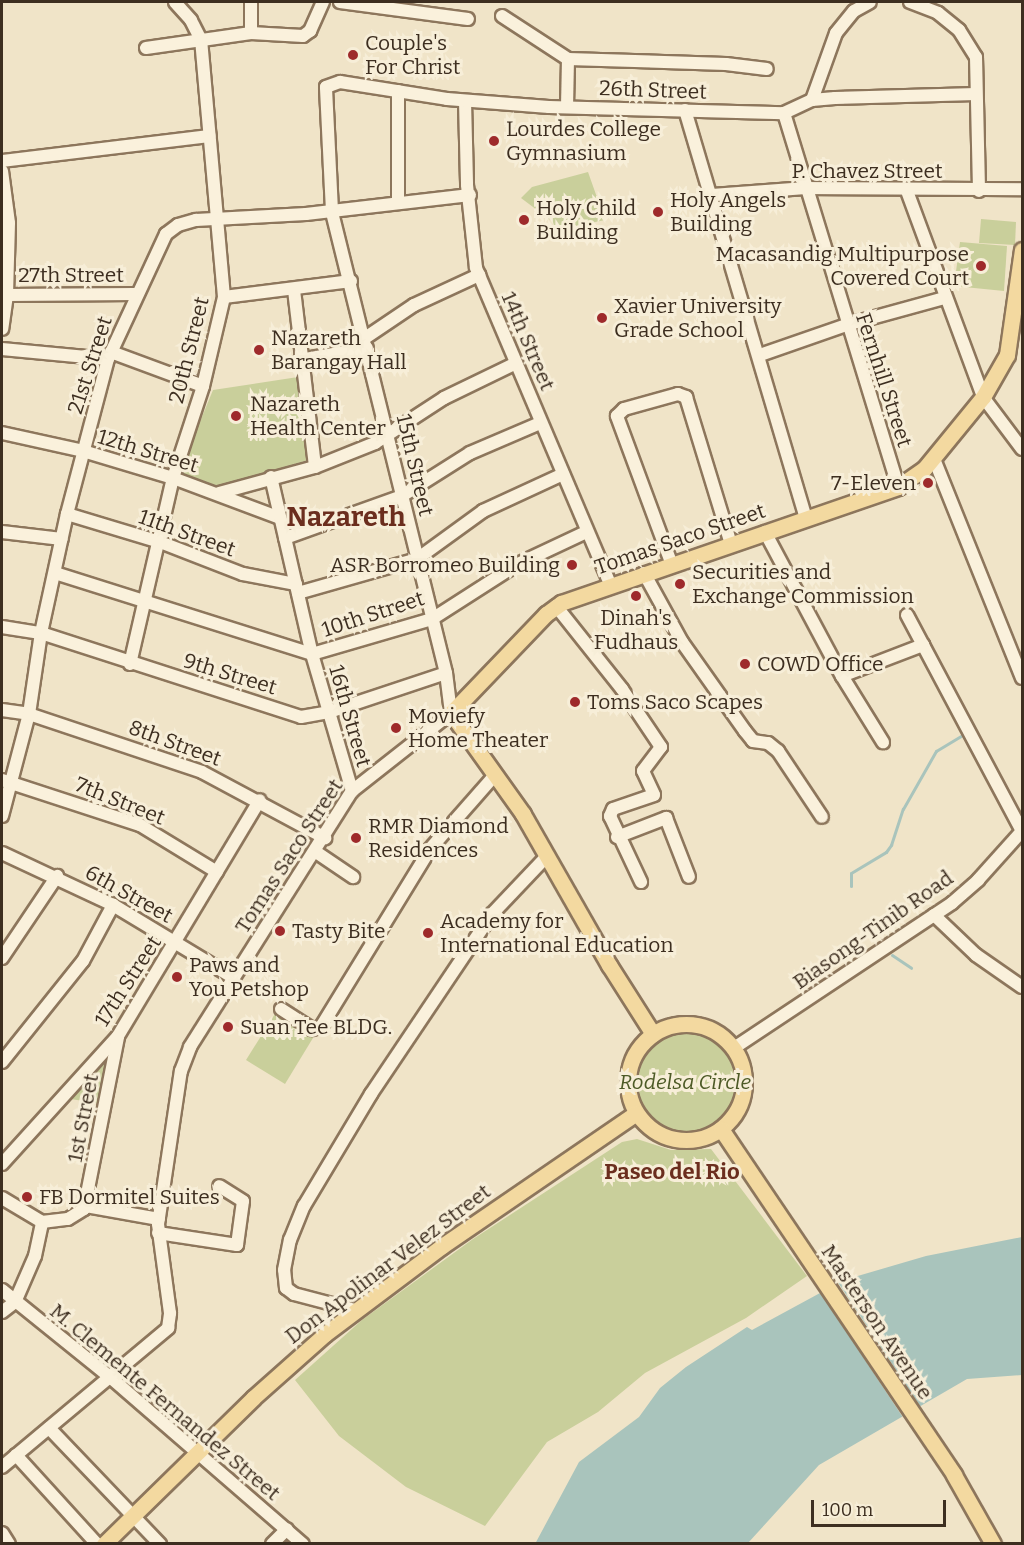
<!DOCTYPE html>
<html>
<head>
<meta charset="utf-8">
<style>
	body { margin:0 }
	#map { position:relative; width:1024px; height:1545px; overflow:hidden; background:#f0e4c8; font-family:Bitter,serif }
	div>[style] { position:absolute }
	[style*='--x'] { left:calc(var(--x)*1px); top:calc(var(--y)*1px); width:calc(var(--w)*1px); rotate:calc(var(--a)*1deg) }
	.green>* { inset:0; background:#c9cf9b }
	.round { border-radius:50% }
	.water>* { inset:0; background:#a9c4bc }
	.pier>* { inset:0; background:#f0e4c8 }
	.stream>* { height:3px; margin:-1.5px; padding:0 1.5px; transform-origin:1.5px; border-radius:1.5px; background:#a9c4bc }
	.roads { filter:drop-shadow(2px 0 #8d765c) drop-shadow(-2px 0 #8d765c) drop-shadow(0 2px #8d765c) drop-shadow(0 -2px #8d765c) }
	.minor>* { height:12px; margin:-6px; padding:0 6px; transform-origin:6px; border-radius:6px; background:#faf1dc }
	.major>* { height:15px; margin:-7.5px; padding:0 7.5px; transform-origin:7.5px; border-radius:7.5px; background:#f3d9a0 }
	.major>.ring { margin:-7.5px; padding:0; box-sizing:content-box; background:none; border:15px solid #f3d9a0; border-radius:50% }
	.dots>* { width:16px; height:16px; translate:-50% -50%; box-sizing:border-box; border:3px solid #f7eed8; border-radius:50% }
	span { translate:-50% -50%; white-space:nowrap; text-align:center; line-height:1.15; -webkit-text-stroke:6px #f7eed8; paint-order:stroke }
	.poi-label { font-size:21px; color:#3d2e20 }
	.left { translate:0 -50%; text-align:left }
	.right { translate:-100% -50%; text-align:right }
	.street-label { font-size:21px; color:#3d2e20 }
	.park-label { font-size:21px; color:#4d5a26; font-style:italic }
	.neighbourhood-label { font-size:22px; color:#6b2e1e; font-weight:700 }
	.district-label { font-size:27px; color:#6b2e1e; font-weight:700 }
	.frame { position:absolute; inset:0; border:3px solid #3d2e20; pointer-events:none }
	.scale { position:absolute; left:811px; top:1500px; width:135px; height:27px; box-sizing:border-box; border:3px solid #3d2e20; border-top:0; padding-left:8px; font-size:18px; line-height:21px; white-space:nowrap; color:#3d2e20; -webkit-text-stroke:4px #f7eed8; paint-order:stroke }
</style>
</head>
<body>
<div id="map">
	<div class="green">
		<i style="clip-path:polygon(588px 172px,605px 220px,556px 230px,553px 222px,521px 198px,532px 187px)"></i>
		<i style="clip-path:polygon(981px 219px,1016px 222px,1015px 245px,979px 243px)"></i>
		<i style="clip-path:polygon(960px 242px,1007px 246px,1004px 291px,954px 286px)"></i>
		<i style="clip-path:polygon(298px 377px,308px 460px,215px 488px,178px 475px,213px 390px)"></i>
		<i style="clip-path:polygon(278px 1009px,316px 1033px,285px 1084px,246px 1060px)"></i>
		<i class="round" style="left:634px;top:1031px;width:102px;height:102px"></i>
		<i style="clip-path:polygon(112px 1048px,103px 1104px,64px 1098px)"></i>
		<i style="clip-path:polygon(637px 1139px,671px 1150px,711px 1149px,807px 1276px,746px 1318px,645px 1373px,598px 1412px,547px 1442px,485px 1526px,406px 1487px,339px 1436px,295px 1380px,362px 1320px,473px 1239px,622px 1142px)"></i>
	</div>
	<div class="water">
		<i style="clip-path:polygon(1022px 1237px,1022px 1375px,967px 1379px,819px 1465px,748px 1543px,535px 1544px,579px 1462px,639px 1417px,660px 1388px,686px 1367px,747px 1327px,752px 1330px,844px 1280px,926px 1256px)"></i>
	</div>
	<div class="pier">
		<i style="clip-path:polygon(837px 1281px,922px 1409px,904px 1419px,819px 1290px)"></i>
	</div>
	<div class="stream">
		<i style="--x:851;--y:886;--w:13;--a:-90"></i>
		<i style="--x:851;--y:873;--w:41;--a:-31"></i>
		<i style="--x:886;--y:852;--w:9;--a:-54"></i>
		<i style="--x:891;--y:845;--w:38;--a:-72"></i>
		<i style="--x:903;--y:809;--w:67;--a:-60.4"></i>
		<i style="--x:936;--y:751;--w:29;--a:-31"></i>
		<i style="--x:892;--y:955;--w:23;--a:34"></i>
	</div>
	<div class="roads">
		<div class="minor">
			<i style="--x:340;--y:2;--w:129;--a:7.6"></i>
			<i style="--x:910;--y:2;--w:30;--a:21"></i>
			<i style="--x:938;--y:13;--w:27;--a:39"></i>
			<i style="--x:959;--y:30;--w:32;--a:58"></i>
			<i style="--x:976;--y:57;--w:134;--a:88.7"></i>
			<i style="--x:502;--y:16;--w:79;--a:33.1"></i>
			<i style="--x:568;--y:59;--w:158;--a:1.8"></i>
			<i style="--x:726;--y:64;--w:41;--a:7"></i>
			<i style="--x:251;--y:33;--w:31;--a:-90"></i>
			<i style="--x:146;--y:48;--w:106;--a:-8.1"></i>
			<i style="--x:251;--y:33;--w:52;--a:3.3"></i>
			<i style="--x:303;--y:36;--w:9;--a:-36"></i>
			<i style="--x:310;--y:31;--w:32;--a:-66"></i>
			<i style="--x:398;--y:91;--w:111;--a:90"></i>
			<i style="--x:812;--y:100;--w:71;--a:-70.3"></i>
			<i style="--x:836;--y:33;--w:28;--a:-51"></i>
			<i style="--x:854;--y:11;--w:18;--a:-29"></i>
			<i style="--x:465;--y:101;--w:84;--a:88.6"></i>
			<i style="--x:467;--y:185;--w:83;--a:83.8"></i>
			<i style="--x:476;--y:268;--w:343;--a:67"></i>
			<i style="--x:567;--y:107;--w:48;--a:-88.8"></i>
			<i style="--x:685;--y:110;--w:426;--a:73.5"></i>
			<i style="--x:784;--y:113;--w:391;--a:73"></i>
			<i style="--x:2;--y:161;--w:209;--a:-6.9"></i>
			<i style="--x:2;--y:171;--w:52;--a:82.3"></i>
			<i style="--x:9;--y:223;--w:72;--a:91.6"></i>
			<i style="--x:7;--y:295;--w:34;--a:98"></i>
			<i style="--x:907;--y:191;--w:220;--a:69.7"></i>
			<i style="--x:983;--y:397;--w:65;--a:53.1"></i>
			<i style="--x:712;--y:195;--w:94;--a:-4.3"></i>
			<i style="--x:806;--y:188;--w:216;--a:0.3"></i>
			<i style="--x:294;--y:290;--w:178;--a:83.2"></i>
			<i style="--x:7;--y:295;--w:128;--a:-0.4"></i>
			<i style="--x:224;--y:297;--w:128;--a:-7.2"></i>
			<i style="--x:365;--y:338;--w:59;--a:-34"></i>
			<i style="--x:414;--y:305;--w:72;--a:-24.8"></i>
			<i style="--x:2;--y:349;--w:106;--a:5.4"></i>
			<i style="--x:111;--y:352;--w:98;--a:20.3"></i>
			<i style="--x:760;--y:355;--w:91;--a:-19.2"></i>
			<i style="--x:846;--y:325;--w:102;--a:-15.4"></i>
			<i style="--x:300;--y:360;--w:68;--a:-10.2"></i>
			<i style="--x:2;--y:433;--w:83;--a:12.5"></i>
			<i style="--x:83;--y:451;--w:94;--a:16.7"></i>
			<i style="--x:173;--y:478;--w:114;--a:20.5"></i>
			<i style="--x:934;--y:459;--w:236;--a:68.1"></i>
			<i style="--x:271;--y:477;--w:182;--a:77"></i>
			<i style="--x:312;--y:654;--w:143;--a:73.7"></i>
			<i style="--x:219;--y:493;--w:99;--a:-15.2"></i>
			<i style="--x:315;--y:467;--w:65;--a:-21.8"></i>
			<i style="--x:375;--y:443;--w:82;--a:-33.1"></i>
			<i style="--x:444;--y:398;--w:80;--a:-25.9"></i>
			<i style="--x:67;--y:514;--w:97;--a:16.8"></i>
			<i style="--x:160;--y:542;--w:89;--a:21.1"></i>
			<i style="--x:243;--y:574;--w:54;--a:10.7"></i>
			<i style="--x:2;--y:532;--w:60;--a:6.7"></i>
			<i style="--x:765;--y:532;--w:163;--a:61.9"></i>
			<i style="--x:842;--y:676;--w:78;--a:58.2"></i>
			<i style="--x:285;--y:538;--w:124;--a:-19.7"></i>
			<i style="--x:402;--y:496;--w:80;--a:-32.3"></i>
			<i style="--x:470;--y:453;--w:76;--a:-23.2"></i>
			<i style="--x:672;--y:565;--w:159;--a:-110.3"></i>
			<i style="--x:617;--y:416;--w:10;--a:-45"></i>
			<i style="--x:624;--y:409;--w:56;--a:-15.5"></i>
			<i style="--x:678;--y:394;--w:9;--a:21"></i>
			<i style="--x:686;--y:397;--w:154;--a:73"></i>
			<i style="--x:55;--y:573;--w:269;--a:17.5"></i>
			<i style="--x:312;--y:654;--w:125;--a:-16.3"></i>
			<i style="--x:432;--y:619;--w:100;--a:-32.7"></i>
			<i style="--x:516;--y:565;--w:77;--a:-25.2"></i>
			<i style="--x:644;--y:573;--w:79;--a:61.2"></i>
			<i style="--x:682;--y:642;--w:109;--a:54.7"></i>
			<i style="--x:745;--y:731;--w:13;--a:51"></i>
			<i style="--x:753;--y:741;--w:15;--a:8"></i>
			<i style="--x:768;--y:743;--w:13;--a:39"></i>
			<i style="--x:778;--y:751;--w:79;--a:56.3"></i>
			<i style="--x:298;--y:593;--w:124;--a:-15.9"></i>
			<i style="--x:417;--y:559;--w:82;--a:-36"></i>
			<i style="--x:483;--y:511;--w:88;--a:-24.8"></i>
			<i style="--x:556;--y:606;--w:106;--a:51.5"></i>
			<i style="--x:622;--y:689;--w:70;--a:56.1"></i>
			<i style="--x:661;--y:747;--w:30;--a:127"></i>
			<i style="--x:643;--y:771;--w:26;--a:65"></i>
			<i style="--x:654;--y:795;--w:43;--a:161.1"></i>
			<i style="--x:613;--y:809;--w:8;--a:113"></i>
			<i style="--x:610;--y:816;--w:73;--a:64.8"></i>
			<i style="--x:907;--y:615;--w:34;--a:62"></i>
			<i style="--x:2;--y:627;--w:39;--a:9"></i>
			<i style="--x:41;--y:633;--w:273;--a:17.9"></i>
			<i style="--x:301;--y:717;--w:28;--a:-10"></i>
			<i style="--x:329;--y:712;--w:123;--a:-18.4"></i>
			<i style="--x:130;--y:664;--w:191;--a:-77"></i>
			<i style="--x:173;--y:478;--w:97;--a:-71.9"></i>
			<i style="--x:203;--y:386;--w:91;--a:-76.7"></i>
			<i style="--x:224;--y:297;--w:258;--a:-95.1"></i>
			<i style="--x:201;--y:40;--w:22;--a:-117"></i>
			<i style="--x:191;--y:20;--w:24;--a:-132"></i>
			<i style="--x:842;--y:676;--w:87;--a:-20.9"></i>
			<i style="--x:923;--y:645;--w:211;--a:62"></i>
			<i style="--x:2;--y:710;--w:27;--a:8"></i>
			<i style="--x:29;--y:714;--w:182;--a:18.5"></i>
			<i style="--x:202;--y:772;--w:140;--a:28.2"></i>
			<i style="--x:2;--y:780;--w:145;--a:18.1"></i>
			<i style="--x:140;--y:825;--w:90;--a:31.4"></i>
			<i style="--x:2;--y:816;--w:106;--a:-75.2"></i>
			<i style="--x:29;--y:714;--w:82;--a:-81.6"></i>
			<i style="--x:41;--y:633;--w:122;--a:-77.7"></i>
			<i style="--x:67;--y:514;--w:160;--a:-75.2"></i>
			<i style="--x:108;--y:359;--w:138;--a:-65.1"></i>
			<i style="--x:166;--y:234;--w:15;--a:-37"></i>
			<i style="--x:178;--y:225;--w:19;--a:-16"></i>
			<i style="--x:196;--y:220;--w:110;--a:-3.1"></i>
			<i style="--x:306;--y:214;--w:165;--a:-6.6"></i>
			<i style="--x:617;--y:837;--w:53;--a:-21.2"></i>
			<i style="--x:666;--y:818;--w:63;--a:68.7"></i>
			<i style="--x:316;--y:852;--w:45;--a:34"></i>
			<i style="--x:2;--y:853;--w:123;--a:25.1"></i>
			<i style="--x:113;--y:905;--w:141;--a:31.1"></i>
			<i style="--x:934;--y:915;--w:58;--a:43.6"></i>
			<i style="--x:976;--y:955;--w:56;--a:34.8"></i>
			<i style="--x:2;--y:958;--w:99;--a:-56.1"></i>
			<i style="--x:281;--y:1009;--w:37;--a:33"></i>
			<i style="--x:312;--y:1029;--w:9;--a:-13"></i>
			<i style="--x:321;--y:1027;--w:209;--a:-58.5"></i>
			<i style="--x:430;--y:849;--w:98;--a:-48.7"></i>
			<i style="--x:734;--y:1048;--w:262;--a:-33.6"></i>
			<i style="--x:952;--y:903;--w:35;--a:-41"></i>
			<i style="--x:978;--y:880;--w:66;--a:-48.1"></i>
			<i style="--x:2;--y:1062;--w:129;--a:-51.3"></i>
			<i style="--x:83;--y:961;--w:64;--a:-61.8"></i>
			<i style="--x:2;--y:1164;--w:173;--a:-47.8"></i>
			<i style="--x:118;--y:1036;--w:275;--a:-59"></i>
			<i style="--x:2;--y:1198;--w:47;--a:31"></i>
			<i style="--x:42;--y:1222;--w:26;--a:-7"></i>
			<i style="--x:68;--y:1219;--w:19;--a:-32"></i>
			<i style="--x:84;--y:1209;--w:175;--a:-78.8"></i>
			<i style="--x:86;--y:1206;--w:74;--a:10.1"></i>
			<i style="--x:158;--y:1233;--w:80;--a:8.6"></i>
			<i style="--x:237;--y:1245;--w:44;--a:-82.2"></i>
			<i style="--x:243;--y:1201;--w:28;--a:-148"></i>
			<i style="--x:2;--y:1290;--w:139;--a:38.9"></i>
			<i style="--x:110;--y:1377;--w:255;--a:40.9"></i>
			<i style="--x:15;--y:1302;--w:50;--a:-66.5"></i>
			<i style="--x:35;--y:1256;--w:35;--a:-78"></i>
			<i style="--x:355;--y:1310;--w:63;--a:-165.3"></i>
			<i style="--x:294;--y:1294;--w:10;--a:-143"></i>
			<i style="--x:286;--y:1288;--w:18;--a:-96"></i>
			<i style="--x:284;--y:1270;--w:31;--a:-79"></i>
			<i style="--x:290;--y:1240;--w:37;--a:-68"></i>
			<i style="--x:304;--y:1206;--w:131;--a:-59.1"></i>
			<i style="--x:371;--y:1094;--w:217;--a:-56.1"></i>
			<i style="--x:492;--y:914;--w:79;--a:-46.5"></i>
			<i style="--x:2;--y:1312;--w:16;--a:-38"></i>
			<i style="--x:49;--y:1428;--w:161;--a:46.3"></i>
			<i style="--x:16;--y:1455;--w:120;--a:47.7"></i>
			<i style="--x:2;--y:1467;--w:217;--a:-39.9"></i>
			<i style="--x:168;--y:1328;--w:15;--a:-82"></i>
			<i style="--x:170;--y:1313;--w:90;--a:-97.7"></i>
			<i style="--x:158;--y:1224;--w:155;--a:-81.5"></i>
			<i style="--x:181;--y:1071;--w:26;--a:-69"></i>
			<i style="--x:190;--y:1047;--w:303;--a:-57.7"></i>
			<i style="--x:352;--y:791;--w:126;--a:-38.2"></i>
			<i style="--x:451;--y:713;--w:40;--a:-97.1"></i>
			<i style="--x:446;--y:673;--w:476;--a:-103.9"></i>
			<i style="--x:332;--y:211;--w:124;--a:-92.8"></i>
			<i style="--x:326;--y:87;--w:15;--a:-20"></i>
			<i style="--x:340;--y:82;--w:108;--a:9"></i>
			<i style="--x:447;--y:99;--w:102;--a:4.5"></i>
			<i style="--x:549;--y:107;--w:235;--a:1.5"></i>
			<i style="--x:784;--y:113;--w:31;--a:-25"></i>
			<i style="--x:812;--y:100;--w:23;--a:-5"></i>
			<i style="--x:835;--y:98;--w:141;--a:-1.6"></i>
			<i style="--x:2;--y:1533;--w:13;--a:58"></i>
			<i style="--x:272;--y:1544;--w:21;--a:-45"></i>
		</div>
		<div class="major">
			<i class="ring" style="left:628px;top:1024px;width:101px;height:101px"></i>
			<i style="--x:653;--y:1034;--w:82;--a:-122.5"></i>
			<i style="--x:609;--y:965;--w:174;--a:-119.7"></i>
			<i style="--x:523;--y:814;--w:124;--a:-125.5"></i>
			<i style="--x:451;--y:713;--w:137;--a:-46.2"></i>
			<i style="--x:546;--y:614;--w:19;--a:-36"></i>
			<i style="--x:561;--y:603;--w:356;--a:-19"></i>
			<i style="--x:898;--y:487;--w:32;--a:-35"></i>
			<i style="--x:924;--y:469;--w:93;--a:-50.7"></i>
			<i style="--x:983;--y:397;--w:48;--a:-60.3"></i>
			<i style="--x:1007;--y:355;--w:106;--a:-81.9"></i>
			<i style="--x:721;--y:1129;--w:417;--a:56"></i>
			<i style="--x:954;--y:1475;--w:79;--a:60.5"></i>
			<i style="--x:104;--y:1544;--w:209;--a:-44.4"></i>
			<i style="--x:253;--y:1398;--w:96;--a:-41.6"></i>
			<i style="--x:325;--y:1334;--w:146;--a:-36.9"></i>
			<i style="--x:442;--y:1246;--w:235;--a:-34.4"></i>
		</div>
	</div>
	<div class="dots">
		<i style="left:353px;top:55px;background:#9e2a2b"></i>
		<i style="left:494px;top:141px;background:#9e2a2b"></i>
		<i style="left:658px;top:212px;background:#9e2a2b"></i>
		<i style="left:524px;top:220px;background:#9e2a2b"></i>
		<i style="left:981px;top:266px;background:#9e2a2b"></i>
		<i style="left:602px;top:318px;background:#9e2a2b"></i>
		<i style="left:259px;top:350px;background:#9e2a2b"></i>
		<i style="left:236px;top:416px;background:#9e2a2b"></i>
		<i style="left:928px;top:483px;background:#9e2a2b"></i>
		<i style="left:572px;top:565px;background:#9e2a2b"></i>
		<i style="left:680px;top:584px;background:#9e2a2b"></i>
		<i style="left:636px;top:596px;background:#9e2a2b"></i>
		<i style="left:745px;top:664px;background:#9e2a2b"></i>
		<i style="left:575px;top:702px;background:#9e2a2b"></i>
		<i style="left:396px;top:728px;background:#9e2a2b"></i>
		<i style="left:356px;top:838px;background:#9e2a2b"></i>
		<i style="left:280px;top:931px;background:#9e2a2b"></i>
		<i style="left:428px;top:933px;background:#9e2a2b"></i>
		<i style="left:177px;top:977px;background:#9e2a2b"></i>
		<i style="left:228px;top:1027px;background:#9e2a2b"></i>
		<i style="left:27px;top:1197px;background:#9e2a2b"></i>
	</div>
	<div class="poi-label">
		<span class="left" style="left:365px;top:55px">Couple's<br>For Christ</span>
		<span class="left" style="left:506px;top:141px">Lourdes College<br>Gymnasium</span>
		<span class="left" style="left:670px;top:212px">Holy Angels<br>Building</span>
		<span class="left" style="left:536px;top:220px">Holy Child<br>Building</span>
		<span class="right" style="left:969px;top:266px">Macasandig Multipurpose<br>Covered Court</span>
		<span class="left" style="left:614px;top:318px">Xavier University<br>Grade School</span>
		<span class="left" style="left:271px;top:350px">Nazareth<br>Barangay Hall</span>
		<span class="left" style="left:250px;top:416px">Nazareth<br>Health Center</span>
		<span class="right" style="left:916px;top:483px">7-Eleven</span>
		<span class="right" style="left:560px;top:565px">ASR Borromeo Building</span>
		<span class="left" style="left:692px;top:584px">Securities and<br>Exchange Commission</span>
		<span style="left:636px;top:630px">Dinah's<br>Fudhaus</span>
		<span class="left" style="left:757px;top:664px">COWD Office</span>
		<span class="left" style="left:587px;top:702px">Toms Saco Scapes</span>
		<span class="left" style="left:408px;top:728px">Moviefy<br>Home Theater</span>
		<span class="left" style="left:368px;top:838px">RMR Diamond<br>Residences</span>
		<span class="left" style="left:440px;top:933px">Academy for<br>International Education</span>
		<span class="left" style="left:292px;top:931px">Tasty Bite</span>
		<span class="left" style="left:189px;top:977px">Paws and<br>You Petshop</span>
		<span class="left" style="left:240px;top:1027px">Suan Tee BLDG.</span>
		<span class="left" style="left:39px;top:1197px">FB Dormitel Suites</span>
	</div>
	<div class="street-label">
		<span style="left:653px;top:90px;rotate:2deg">26th Street</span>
		<span style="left:867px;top:171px">P. Chavez Street</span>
		<span style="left:71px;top:275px">27th Street</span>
		<span style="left:528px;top:341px;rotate:67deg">14th Street</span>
		<span style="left:189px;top:350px;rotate:-76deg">20th Street</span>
		<span style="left:90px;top:365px;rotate:-72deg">21st Street</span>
		<span style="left:884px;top:380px;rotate:72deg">Fernhill Street</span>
		<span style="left:148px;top:451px;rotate:17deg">12th Street</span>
		<span style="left:415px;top:465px;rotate:77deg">15th Street</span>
		<span style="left:187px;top:533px;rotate:20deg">11th Street</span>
		<span style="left:680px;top:539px;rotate:-19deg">Tomas Saco Street</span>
		<span style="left:373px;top:614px;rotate:-18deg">10th Street</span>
		<span style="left:230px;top:674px;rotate:17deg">9th Street</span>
		<span style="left:350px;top:716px;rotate:74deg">16th Street</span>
		<span style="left:175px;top:743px;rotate:20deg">8th Street</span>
		<span style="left:120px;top:801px;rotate:22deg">7th Street</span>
		<span style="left:289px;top:856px;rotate:-57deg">Tomas Saco Street</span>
		<span style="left:129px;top:894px;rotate:29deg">6th Street</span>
		<span style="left:873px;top:930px;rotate:-35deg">Biasong-Tinib Road</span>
		<span style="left:128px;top:981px;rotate:-57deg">17th Street</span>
		<span style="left:83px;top:1118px;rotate:-79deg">1st Street</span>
		<span style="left:388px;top:1264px;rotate:-37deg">Don Apolinar Velez Street</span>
		<span style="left:877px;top:1322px;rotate:56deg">Masterson Avenue</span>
		<span style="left:165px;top:1402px;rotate:40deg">M. Clemente Fernandez Street</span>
	</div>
	<div class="park-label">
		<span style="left:685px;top:1082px">Rodelsa Circle</span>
	</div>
	<div class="neighbourhood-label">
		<span style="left:672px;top:1172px">Paseo del Rio</span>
	</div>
	<div class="district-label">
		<span style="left:346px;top:518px">Nazareth</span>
	</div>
	<div class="frame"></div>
	<div class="scale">100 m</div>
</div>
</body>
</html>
